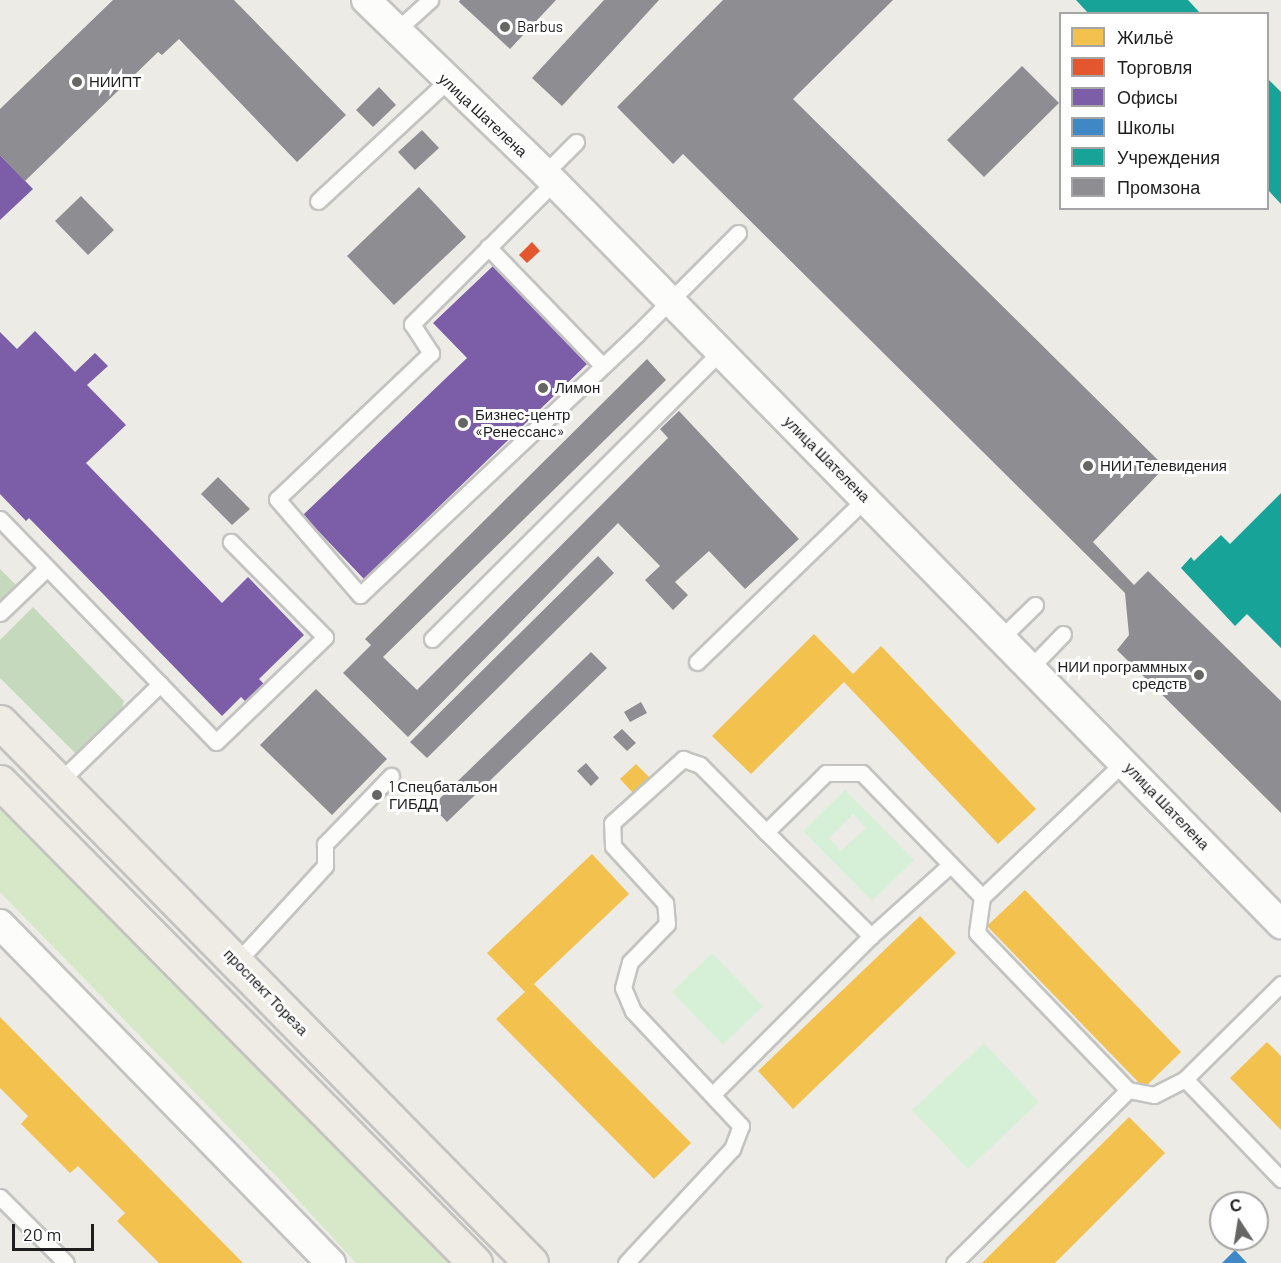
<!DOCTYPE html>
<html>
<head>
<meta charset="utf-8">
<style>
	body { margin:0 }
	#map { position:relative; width:1281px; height:1263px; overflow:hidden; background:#ecebe6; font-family:Barlow,sans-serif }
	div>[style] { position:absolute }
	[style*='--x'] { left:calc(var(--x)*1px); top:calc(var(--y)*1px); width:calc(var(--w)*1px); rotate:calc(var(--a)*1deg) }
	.grass>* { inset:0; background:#d6e8c7 }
	.forest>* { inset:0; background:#c5d9bd }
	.park>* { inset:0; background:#d6f0d8 }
	.homes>* { inset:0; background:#f2c14e }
	.shops>* { inset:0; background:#e4572e }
	.offices>* { inset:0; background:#7b5ea7 }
	.schools>* { inset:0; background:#3f88c5 }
	.public>* { inset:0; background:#17a398 }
	.industry>* { inset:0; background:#8d8d92 }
	.roads { filter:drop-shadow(2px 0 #c3c3c1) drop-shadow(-2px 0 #c3c3c1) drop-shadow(0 2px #c3c3c1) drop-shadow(0 -2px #c3c3c1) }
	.service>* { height:15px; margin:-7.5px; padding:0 7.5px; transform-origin:7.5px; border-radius:7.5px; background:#fcfcfb }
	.minor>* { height:28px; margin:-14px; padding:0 14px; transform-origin:14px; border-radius:14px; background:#fcfcfb }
	.primary>* { height:33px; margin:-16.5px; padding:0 16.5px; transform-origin:16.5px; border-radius:16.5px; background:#efece5 }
	.dots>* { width:16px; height:16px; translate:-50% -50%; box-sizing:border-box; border:3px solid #fff; border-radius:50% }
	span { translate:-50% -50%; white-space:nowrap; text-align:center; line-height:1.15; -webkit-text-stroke:6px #fff; paint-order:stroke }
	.poi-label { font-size:15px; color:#1e1e1e }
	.left { translate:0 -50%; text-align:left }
	.right { translate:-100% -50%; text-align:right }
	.street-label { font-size:15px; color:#1e1e1e }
	.legend { position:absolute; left:1059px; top:12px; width:210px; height:198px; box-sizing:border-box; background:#fff; border:2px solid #a5a5a5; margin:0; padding:8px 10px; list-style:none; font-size:18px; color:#1e1e1e }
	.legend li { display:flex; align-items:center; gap:12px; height:30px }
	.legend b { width:30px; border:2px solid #a5a5a5 }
	.north { position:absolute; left:1209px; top:1191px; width:60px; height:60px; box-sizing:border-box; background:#fff; border:2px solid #a5a5a5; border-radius:50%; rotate:348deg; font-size:16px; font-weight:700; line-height:24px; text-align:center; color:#1e1e1e }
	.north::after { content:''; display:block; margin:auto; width:21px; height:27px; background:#666664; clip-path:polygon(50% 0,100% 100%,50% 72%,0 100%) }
	.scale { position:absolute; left:12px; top:1224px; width:82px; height:27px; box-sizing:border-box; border:3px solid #1e1e1e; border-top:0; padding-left:8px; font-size:18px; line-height:21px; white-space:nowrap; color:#1e1e1e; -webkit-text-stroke:4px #fff; paint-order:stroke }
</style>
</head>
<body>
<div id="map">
	<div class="grass">
		<i style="clip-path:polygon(0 804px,452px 1263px,356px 1263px,279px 1179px,0 892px)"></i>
	</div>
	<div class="forest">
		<i style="clip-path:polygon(0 569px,17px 586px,0 602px)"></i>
		<i style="clip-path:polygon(33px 607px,124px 701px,121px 711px,76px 754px,0 678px,0 640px)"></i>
	</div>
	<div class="park">
		<i style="clip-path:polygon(evenodd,845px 790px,914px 860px,872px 901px,803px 831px,845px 790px,853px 814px,866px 828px,841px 851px,829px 838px,853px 814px)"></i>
		<i style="clip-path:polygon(712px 953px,763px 1006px,723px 1045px,672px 992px)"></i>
		<i style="clip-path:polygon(984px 1043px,1039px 1102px,968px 1169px,912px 1110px)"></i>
	</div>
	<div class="homes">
		<i style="clip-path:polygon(814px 634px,853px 674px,881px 646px,1036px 809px,998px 844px,844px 682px,751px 774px,712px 736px)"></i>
		<i style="clip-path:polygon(636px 764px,651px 779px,634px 794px,620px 779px)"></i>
		<i style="clip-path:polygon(592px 854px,629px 894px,534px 984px,691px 1143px,654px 1179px,496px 1019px,525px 992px,487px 953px)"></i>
		<i style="clip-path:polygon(1025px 890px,1181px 1052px,1144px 1088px,987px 926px)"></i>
		<i style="clip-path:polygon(920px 916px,956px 953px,793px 1109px,758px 1071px)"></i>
		<i style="clip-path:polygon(0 1017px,243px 1263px,159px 1263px,117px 1221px,125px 1213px,78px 1166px,70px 1173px,21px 1124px,28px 1116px,0 1088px)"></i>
		<i style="clip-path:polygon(1267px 1042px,1281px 1056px,1281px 1130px,1230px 1078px)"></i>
		<i style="clip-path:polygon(1129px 1117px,1165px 1153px,1055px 1263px,982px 1263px)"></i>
	</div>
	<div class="shops">
		<i style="clip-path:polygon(532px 242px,540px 251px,527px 263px,519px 255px)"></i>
	</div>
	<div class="offices">
		<i style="clip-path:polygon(0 155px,33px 189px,0 220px)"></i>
		<i style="clip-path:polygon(493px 266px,587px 364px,364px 579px,303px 515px,467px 358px,433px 323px)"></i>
		<i style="clip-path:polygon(35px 331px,75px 372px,95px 353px,108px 366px,87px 385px,126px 425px,86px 463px,222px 603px,248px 577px,304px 635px,259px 679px,265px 685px,247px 703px,241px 697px,222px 716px,29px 518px,26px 521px,0 494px,0 332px,17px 349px)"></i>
	</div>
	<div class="schools">
		<i style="clip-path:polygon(1235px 1250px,1247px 1263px,1222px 1263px)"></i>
	</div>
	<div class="public">
		<i style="clip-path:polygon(1076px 0,1188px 0,1201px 14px,1089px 14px)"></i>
		<i style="clip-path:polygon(1268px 79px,1281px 92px,1281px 204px,1268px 190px)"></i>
		<i style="clip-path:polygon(1281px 493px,1281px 648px,1247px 614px,1235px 626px,1181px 568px,1191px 557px,1194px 561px,1221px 535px,1230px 544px)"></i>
	</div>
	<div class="industry">
		<i style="clip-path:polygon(113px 0,234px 0,346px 115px,297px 162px,179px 39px,162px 55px,158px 52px,25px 181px,0 155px,0 109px)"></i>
		<i style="clip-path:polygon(460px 0,556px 0,510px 49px,459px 2px)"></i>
		<i style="clip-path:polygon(604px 0,659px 0,562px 106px,532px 78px)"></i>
		<i style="clip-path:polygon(723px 0,893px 0,793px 99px,1165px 467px,1093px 542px,1134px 585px,1148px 571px,1281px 701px,1281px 813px,1117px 650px,1129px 635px,1125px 593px,683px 154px,673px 164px,617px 107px)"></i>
		<i style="clip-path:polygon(1022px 66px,1059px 103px,984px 177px,947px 140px)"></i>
		<i style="clip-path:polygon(379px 87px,396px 105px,373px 127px,356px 110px)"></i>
		<i style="clip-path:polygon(422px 130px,439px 148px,415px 170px,398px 152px)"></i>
		<i style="clip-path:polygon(419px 187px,466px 237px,394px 305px,347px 256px)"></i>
		<i style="clip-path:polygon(81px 196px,114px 230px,88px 255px,55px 221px)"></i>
		<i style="clip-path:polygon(647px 359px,666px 380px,383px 657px,417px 690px,668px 438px,660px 429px,679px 411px,799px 539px,745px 589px,709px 551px,675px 582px,688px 595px,673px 610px,645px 580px,660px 566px,618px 523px,408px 737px,343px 673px,371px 645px,365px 639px)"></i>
		<i style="clip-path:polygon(218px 477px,250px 509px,232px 525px,201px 494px)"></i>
		<i style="clip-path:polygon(598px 556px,614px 573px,427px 758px,410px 742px)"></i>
		<i style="clip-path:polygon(591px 652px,607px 668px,447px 822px,432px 806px)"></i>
		<i style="clip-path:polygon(316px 689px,387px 759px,332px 815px,260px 745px)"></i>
		<i style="clip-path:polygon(641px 702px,647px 713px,630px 722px,624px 712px)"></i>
		<i style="clip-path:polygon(622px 729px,636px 743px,627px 751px,613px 737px)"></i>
		<i style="clip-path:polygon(586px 763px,599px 778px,591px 786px,577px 771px)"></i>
	</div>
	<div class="roads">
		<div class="service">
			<i style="--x:397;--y:30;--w:45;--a:-42.3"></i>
			<i style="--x:545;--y:173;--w:44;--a:-45"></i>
			<i style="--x:554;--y:182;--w:201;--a:135"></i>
			<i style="--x:412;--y:324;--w:35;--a:57"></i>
			<i style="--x:431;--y:353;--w:212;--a:136.5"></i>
			<i style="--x:277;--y:499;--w:127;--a:49.2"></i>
			<i style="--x:360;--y:595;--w:381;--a:-43.3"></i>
			<i style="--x:637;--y:334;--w:143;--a:-45"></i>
			<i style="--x:318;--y:201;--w:176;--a:-42.9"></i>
			<i style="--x:488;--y:247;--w:165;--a:46"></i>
			<i style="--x:0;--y:519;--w:310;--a:45.9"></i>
			<i style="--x:216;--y:742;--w:151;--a:-43.9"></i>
			<i style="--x:325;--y:637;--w:134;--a:-134.7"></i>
			<i style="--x:0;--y:613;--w:65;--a:-43.8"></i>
			<i style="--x:1002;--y:637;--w:46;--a:-44.1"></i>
			<i style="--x:432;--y:639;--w:408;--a:-44.9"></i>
			<i style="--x:697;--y:662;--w:235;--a:-44.1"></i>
			<i style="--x:1031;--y:667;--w:46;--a:-45.9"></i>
			<i style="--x:1124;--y:762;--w:196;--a:136.4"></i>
			<i style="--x:982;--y:897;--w:36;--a:98"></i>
			<i style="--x:977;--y:933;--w:218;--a:46.1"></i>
			<i style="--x:1128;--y:1090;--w:26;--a:11"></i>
			<i style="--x:1154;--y:1095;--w:35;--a:-27"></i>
			<i style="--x:1185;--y:1079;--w:139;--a:46.2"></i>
			<i style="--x:59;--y:782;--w:141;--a:-44.1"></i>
			<i style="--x:766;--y:832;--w:148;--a:44.7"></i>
			<i style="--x:236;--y:963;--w:132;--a:-47.5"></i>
			<i style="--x:325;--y:866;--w:22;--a:-90"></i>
			<i style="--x:325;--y:844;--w:95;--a:-45.9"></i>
			<i style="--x:1185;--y:1079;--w:135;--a:-44.7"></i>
			<i style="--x:713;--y:1094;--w:223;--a:-45"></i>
			<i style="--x:871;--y:936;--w:106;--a:-41.9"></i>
			<i style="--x:0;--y:1197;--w:93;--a:45"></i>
			<i style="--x:626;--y:1263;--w:156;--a:-47.1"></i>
			<i style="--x:732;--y:1149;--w:25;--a:-69"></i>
			<i style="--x:741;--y:1126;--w:158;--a:-133.2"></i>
			<i style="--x:633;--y:1011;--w:25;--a:-113"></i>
			<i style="--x:623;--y:988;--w:27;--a:-75"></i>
			<i style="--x:630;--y:962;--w:53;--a:-45.8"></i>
			<i style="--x:667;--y:924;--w:21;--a:-95"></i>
			<i style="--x:665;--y:903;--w:77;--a:-132.4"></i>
			<i style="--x:613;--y:846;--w:23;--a:-92"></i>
			<i style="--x:612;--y:823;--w:96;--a:-42"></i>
			<i style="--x:683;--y:759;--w:18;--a:19"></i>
			<i style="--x:700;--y:765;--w:94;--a:45.4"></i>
			<i style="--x:766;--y:832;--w:84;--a:-44.5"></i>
			<i style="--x:826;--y:773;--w:36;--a:0"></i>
			<i style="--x:862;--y:773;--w:173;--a:45.9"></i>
			<i style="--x:954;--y:1263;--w:245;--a:-44.8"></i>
		</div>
		<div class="minor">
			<i style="--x:366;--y:0;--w:249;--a:44"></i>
			<i style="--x:545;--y:173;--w:1052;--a:45.58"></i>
			<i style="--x:0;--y:924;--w:474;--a:45.7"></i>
		</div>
		<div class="primary">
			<i style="--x:0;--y:722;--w:758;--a:45.53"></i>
			<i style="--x:0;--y:782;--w:676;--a:45.36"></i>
		</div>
	</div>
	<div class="dots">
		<i style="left:505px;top:27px;background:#666664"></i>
		<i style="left:77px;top:82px;background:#666664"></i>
		<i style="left:543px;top:388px;background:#666664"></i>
		<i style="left:463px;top:423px;background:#666664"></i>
		<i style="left:1088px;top:466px;background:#666664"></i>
		<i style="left:1199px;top:675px;background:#666664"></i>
		<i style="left:377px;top:795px;background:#666664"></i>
	</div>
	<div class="poi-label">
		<span class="left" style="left:517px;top:27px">Barbus</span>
		<span class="left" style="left:89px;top:82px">НИИПТ</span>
		<span class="left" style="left:555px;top:388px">Лимон</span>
		<span class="left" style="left:475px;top:423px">Бизнес-центр<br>«Ренессанс»</span>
		<span class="left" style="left:1100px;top:466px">НИИ Телевидения</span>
		<span class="right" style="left:1187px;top:675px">НИИ программных<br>средств</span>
		<span class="left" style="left:389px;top:795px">1 Спецбатальон<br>ГИБДД</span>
	</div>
	<div class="street-label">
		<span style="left:483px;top:115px;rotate:43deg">улица Шателена</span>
		<span style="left:827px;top:459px;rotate:45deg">улица Шателена</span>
		<span style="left:1167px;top:806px;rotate:46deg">улица Шателена</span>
		<span style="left:266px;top:992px;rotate:46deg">проспект Тореза</span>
	</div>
	<ul class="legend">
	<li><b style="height:16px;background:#f2c14e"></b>Жильё</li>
	<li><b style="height:16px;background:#e4572e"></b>Торговля</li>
	<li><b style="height:16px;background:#7b5ea7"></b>Офисы</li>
	<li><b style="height:16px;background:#3f88c5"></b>Школы</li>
	<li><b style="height:16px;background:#17a398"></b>Учреждения</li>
	<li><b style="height:16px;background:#8d8d92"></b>Промзона</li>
	</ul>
	<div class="north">С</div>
	<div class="scale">20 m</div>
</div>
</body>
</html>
